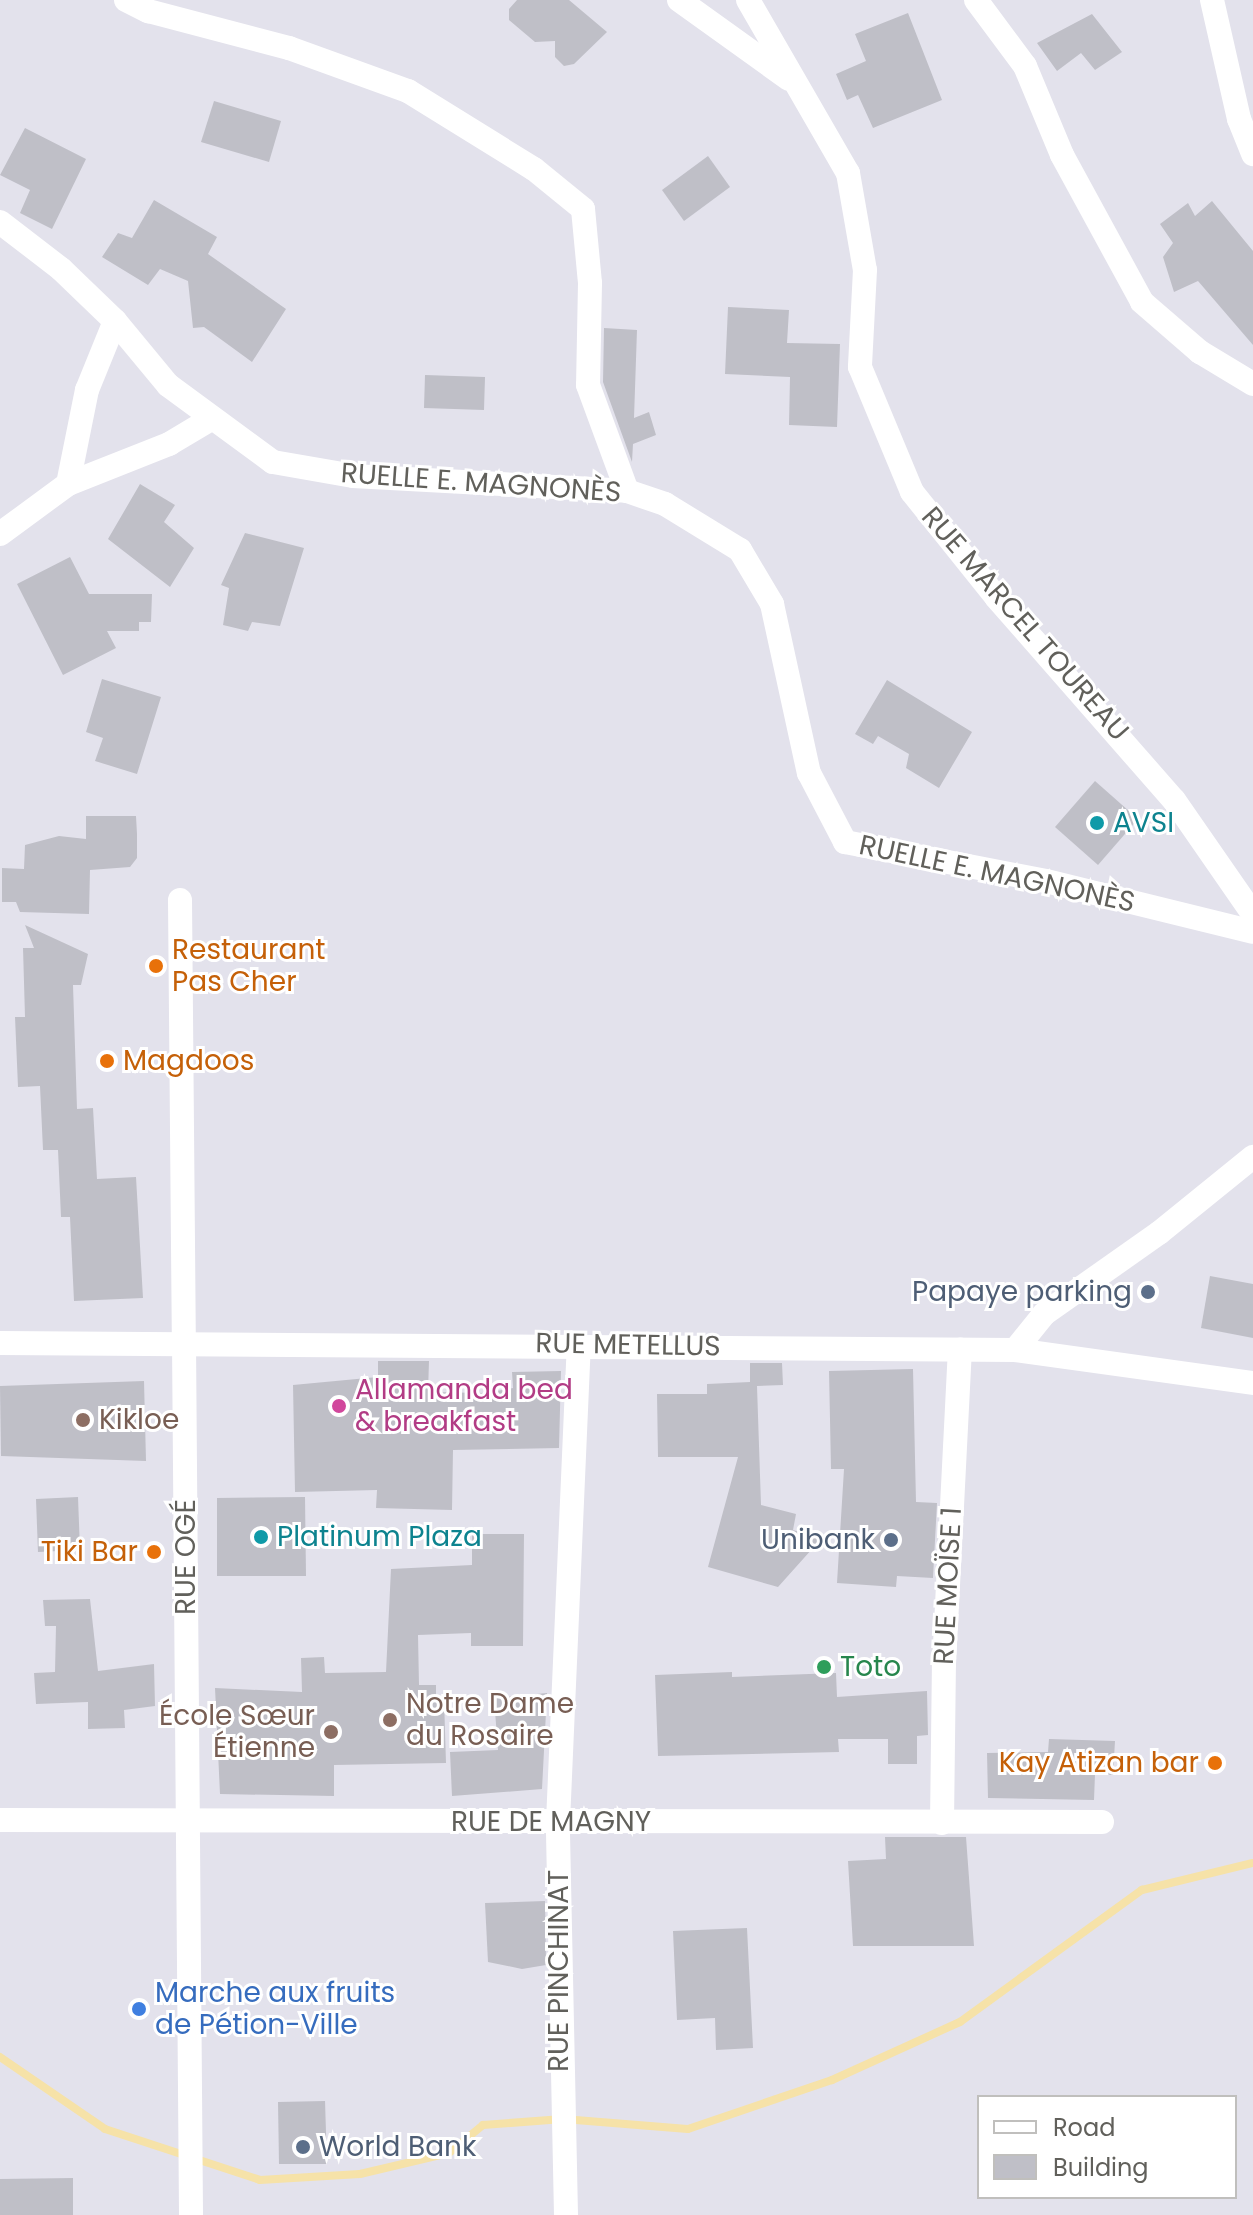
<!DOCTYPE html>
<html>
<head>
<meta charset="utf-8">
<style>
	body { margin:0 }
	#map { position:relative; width:1253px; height:2215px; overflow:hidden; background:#e3e2ec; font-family:Poppins,sans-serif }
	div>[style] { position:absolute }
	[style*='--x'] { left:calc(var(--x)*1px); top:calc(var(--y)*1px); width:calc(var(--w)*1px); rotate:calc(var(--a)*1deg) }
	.stream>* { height:8px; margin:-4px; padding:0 4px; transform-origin:4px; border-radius:4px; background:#f6e2a8 }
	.building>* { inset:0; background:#bfbfc7 }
	.minor>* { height:24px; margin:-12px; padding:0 12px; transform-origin:12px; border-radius:12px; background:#fff }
	.tertiary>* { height:24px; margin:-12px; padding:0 12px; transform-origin:12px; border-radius:12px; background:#fff }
	.dots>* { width:22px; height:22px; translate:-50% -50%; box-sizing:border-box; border:4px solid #fff; border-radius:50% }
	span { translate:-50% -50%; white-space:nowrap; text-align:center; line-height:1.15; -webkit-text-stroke:6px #fff; paint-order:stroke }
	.street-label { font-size:28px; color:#61605b }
	.culture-label { font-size:28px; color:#0d838f }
	.left { translate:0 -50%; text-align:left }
	.food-label { font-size:28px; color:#c56008 }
	.right { translate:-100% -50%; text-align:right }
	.service-label { font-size:28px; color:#4e5e75 }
	.hotel-label { font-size:28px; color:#b23c85 }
	.education-label { font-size:28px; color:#785e54 }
	.leisure-label { font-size:28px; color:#27864d }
	.shop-label { font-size:28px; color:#366cbe }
	.legend { position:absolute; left:977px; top:2095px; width:260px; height:104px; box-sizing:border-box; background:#fff; border:2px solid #c0bfbd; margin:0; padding:10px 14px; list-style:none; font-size:24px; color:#61605b }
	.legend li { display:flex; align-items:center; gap:16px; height:40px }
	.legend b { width:40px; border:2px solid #c0bfbd }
</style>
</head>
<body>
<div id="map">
	<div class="stream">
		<i style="--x:0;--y:2057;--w:127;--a:34.4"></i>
		<i style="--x:105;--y:2129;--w:163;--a:18.2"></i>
		<i style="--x:260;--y:2180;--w:100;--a:-3.4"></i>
		<i style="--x:360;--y:2174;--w:91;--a:-13.3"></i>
		<i style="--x:449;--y:2153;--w:44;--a:-39.5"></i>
		<i style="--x:483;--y:2125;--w:80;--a:-4.3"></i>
		<i style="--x:563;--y:2119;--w:125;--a:4.6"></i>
		<i style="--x:688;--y:2129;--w:152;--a:-18.8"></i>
		<i style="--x:832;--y:2080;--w:141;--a:-24.4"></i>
		<i style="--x:960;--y:2022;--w:225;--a:-36"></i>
		<i style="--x:1142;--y:1890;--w:114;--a:-13.7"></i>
	</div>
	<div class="building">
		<i style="clip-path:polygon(517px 0,569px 0,607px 32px,574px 64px,564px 66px,555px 57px,555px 41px,535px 42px,509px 20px,509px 9px)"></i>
		<i style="clip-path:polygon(908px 13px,942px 100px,873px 128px,858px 95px,847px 100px,836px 74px,866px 61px,855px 34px)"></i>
		<i style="clip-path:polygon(1092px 14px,1122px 52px,1095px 70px,1081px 53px,1057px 71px,1037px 43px)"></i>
		<i style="clip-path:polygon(214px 101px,281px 121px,269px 162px,201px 142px)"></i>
		<i style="clip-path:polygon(25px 128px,86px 159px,52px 229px,20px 213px,30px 190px,0 175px)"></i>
		<i style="clip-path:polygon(708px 156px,730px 187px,684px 221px,662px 190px)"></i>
		<i style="clip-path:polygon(154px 200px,217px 237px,208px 254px,286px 309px,252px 362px,204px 327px,193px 328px,188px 281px,160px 269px,148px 285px,102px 257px,118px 233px,132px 238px)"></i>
		<i style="clip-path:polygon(1212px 201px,1253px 251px,1253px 345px,1198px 281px,1174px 292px,1163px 257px,1173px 243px,1160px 224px,1188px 203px,1195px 216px)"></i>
		<i style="clip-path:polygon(728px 307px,789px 310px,787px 343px,840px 344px,837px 427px,789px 425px,790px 377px,725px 374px)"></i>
		<i style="clip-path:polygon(604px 328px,637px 330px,634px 418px,649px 412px,656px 435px,633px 444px,632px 462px,603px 382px)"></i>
		<i style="clip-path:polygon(425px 375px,485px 377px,484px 410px,424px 408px)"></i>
		<i style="clip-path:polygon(140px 484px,175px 505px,164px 522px,194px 548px,170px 587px,108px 539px)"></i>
		<i style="clip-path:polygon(245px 533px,304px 548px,280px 626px,252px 622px,248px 631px,223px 625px,229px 588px,221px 585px)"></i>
		<i style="clip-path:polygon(70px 557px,89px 594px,152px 594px,151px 622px,139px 622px,139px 631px,107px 631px,116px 648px,63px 675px,17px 584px)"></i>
		<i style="clip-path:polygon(102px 679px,161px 697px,137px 774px,95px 761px,103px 738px,86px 732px)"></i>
		<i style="clip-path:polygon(887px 680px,972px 732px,939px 788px,906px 768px,909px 754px,878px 736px,873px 744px,855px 734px)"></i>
		<i style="clip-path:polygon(1095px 781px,1138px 819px,1098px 865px,1055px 827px)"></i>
		<i style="clip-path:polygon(86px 816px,136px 816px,137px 834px,137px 858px,130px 867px,90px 870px,89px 914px,20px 912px,16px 902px,2px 902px,2px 868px,24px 869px,25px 845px,59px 836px,86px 839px)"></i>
		<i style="clip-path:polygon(25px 925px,88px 954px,81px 985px,73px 985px,77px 1109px,93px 1108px,97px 1179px,136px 1177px,143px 1298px,74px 1301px,70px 1217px,61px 1217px,58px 1150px,43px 1150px,40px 1086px,18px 1087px,15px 1017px,25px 1017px,23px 948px,34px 948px)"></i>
		<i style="clip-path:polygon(1210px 1276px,1253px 1284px,1253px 1338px,1201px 1328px)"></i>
		<i style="clip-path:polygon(378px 1361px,429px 1361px,428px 1392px,486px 1393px,513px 1388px,512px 1372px,561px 1371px,559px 1448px,453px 1450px,452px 1510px,376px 1508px,377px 1490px,295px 1492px,293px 1385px,378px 1377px)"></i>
		<i style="clip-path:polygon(750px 1363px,782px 1363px,783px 1385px,757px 1386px,761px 1505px,796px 1514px,793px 1530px,821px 1539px,778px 1587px,708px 1567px,738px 1457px,658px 1457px,657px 1394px,707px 1394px,707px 1384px,750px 1382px)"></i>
		<i style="clip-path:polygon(913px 1369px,916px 1502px,937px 1503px,933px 1578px,897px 1576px,896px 1587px,837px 1583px,844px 1469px,831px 1469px,829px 1371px)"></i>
		<i style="clip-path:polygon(144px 1381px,146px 1461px,1px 1456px,0 1386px)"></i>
		<i style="clip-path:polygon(78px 1497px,80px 1550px,38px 1552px,36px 1499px)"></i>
		<i style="clip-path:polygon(305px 1497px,306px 1576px,217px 1576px,217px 1498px)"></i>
		<i style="clip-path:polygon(472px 1534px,524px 1534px,523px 1646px,471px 1646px,471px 1633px,418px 1635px,419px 1685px,436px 1685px,436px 1698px,444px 1698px,446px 1763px,334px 1765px,334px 1796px,220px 1794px,215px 1688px,302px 1692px,301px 1658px,324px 1657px,325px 1673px,386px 1672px,391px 1569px,472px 1565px)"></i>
		<i style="clip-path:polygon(90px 1599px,98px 1671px,154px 1664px,155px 1706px,124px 1710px,125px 1728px,88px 1729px,88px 1702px,36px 1704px,34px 1673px,55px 1672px,56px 1626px,45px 1626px,43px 1600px)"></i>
		<i style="clip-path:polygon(732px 1672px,732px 1677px,836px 1673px,837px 1697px,927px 1691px,928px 1735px,917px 1736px,917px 1764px,888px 1764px,888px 1739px,838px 1739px,839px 1752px,658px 1756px,655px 1675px)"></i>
		<i style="clip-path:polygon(547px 1693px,542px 1789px,452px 1796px,450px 1752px,498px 1750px,494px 1698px)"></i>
		<i style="clip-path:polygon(1049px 1739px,1115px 1741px,1113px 1775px,1095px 1774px,1094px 1800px,988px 1798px,987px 1753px,1048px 1752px)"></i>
		<i style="clip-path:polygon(885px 1837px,966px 1837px,974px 1946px,853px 1946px,848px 1861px,886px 1859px)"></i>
		<i style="clip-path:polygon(545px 1901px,546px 1965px,522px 1969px,488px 1962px,485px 1903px)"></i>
		<i style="clip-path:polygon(747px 1928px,753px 2048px,716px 2050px,715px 2018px,677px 2020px,673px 1931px)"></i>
		<i style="clip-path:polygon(325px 2101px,327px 2164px,279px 2164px,278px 2102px)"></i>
		<i style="clip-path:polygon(73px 2178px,73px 2215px,0 2215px,0 2179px)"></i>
	</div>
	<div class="minor">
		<i style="--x:126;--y:0;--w:25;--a:27"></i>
		<i style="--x:148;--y:11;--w:146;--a:14.7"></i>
		<i style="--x:289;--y:48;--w:127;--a:19.9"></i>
		<i style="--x:408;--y:91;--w:148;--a:31.8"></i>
		<i style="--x:534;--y:169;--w:63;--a:39.2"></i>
		<i style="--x:583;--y:209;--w:74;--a:84.6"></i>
		<i style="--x:590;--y:283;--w:102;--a:91.1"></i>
		<i style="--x:588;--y:385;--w:113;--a:69.8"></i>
		<i style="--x:679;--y:0;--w:135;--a:35.7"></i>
		<i style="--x:748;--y:0;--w:200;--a:60"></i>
		<i style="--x:848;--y:173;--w:98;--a:80.1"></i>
		<i style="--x:865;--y:270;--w:97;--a:93"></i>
		<i style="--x:860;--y:367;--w:135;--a:67.4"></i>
		<i style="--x:912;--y:492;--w:134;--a:51.3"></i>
		<i style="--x:996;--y:597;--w:270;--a:48.8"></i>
		<i style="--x:1174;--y:800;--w:139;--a:55.3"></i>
		<i style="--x:976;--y:0;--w:82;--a:53.4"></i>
		<i style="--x:1025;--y:66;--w:96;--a:67.4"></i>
		<i style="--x:1062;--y:155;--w:167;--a:61.4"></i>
		<i style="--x:1142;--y:302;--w:77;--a:40.8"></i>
		<i style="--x:1200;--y:352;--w:62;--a:31.1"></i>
		<i style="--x:1212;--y:0;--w:122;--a:77.2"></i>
		<i style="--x:1239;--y:119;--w:38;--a:68"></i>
		<i style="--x:0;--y:222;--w:77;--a:37.6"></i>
		<i style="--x:61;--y:269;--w:75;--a:43.9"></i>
		<i style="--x:115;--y:321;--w:83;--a:50.4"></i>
		<i style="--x:168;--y:385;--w:130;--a:36.3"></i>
		<i style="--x:273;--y:462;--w:81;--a:9.9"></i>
		<i style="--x:353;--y:476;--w:274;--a:3.1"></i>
		<i style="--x:627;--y:491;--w:40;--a:18.9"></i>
		<i style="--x:665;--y:504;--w:88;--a:31.5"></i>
		<i style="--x:740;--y:550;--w:63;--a:59.3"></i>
		<i style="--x:772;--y:604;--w:173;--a:77.7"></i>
		<i style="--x:809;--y:773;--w:78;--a:62.4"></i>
		<i style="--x:845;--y:842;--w:205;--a:11"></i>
		<i style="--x:1046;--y:881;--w:213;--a:13.8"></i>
		<i style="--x:68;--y:484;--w:96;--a:-78.6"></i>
		<i style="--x:87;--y:390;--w:74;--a:-67.9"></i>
		<i style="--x:0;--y:534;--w:84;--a:-36.3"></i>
		<i style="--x:68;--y:484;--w:109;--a:-21.6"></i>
		<i style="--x:169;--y:444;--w:49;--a:-30.8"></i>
		<i style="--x:180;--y:900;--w:442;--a:89.5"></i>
		<i style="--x:1015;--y:1350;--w:46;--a:-51.1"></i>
		<i style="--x:1044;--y:1314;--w:141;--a:-35.2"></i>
		<i style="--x:1159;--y:1233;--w:121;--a:-39"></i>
		<i style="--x:0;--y:1820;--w:1102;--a:0.1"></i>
		<i style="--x:942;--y:1823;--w:159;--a:-89.3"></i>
		<i style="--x:944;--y:1664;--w:315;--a:-87.1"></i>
		<i style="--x:566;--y:2215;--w:393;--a:-91.2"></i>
		<i style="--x:558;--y:1822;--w:478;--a:-87.5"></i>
	</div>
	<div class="tertiary">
		<i style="--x:184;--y:1342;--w:873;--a:89.54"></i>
		<i style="--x:0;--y:1343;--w:1015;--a:0.4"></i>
		<i style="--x:1015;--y:1350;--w:240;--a:7.9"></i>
	</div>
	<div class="dots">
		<i style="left:1097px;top:823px;background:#0f9aa8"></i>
		<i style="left:156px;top:966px;background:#e8710a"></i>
		<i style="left:107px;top:1061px;background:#e8710a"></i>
		<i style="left:1148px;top:1292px;background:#5c6f8a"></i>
		<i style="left:339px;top:1406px;background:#d1479c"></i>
		<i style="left:83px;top:1420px;background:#8d6e63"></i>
		<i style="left:261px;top:1537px;background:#0f9aa8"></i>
		<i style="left:891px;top:1540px;background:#5c6f8a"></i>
		<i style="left:154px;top:1552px;background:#e8710a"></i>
		<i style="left:824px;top:1667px;background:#2e9e5b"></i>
		<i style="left:390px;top:1720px;background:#8d6e63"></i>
		<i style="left:331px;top:1732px;background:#8d6e63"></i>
		<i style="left:1215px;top:1763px;background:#e8710a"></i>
		<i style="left:139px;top:2009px;background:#3f7fe0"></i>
		<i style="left:303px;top:2147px;background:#5c6f8a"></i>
	</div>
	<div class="street-label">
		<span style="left:481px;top:483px;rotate:4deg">RUELLE E. MAGNONÈS</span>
		<span style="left:1025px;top:624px;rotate:49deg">RUE MARCEL TOUREAU</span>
		<span style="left:997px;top:874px;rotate:12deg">RUELLE E. MAGNONÈS</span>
		<span style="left:628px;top:1345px;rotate:1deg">RUE METELLUS</span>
		<span style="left:186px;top:1557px;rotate:-90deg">RUE OGÉ</span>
		<span style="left:948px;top:1586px;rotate:-87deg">RUE MOÏSE 1</span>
		<span style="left:551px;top:1822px">RUE DE MAGNY</span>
		<span style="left:559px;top:1971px;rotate:-90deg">RUE PINCHINAT</span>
	</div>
	<div class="culture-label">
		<span class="left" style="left:1113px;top:823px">AVSI</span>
		<span class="left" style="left:277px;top:1537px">Platinum Plaza</span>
	</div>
	<div class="food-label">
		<span class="left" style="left:172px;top:966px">Restaurant<br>Pas Cher</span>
		<span class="left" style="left:123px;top:1061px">Magdoos</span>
		<span class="right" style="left:138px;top:1552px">Tiki Bar</span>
		<span class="right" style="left:1199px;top:1763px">Kay Atizan bar</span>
	</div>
	<div class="service-label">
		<span class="right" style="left:1132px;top:1292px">Papaye parking</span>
		<span class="right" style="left:875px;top:1540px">Unibank</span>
		<span class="left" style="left:319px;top:2147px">World Bank</span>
	</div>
	<div class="hotel-label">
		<span class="left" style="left:355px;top:1406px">Allamanda bed<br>&amp; breakfast</span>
	</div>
	<div class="education-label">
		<span class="left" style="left:99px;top:1420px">Kikloe</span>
		<span class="left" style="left:406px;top:1720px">Notre Dame<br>du Rosaire</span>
		<span class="right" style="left:315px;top:1732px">École Sœur<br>Étienne</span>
	</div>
	<div class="leisure-label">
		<span class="left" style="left:840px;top:1667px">Toto</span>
	</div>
	<div class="shop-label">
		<span class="left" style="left:155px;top:2009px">Marche aux fruits<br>de Pétion-Ville</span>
	</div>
	<ul class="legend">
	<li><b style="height:10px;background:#fff"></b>Road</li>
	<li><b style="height:22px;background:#bfbfc7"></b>Building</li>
	</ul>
</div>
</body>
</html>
